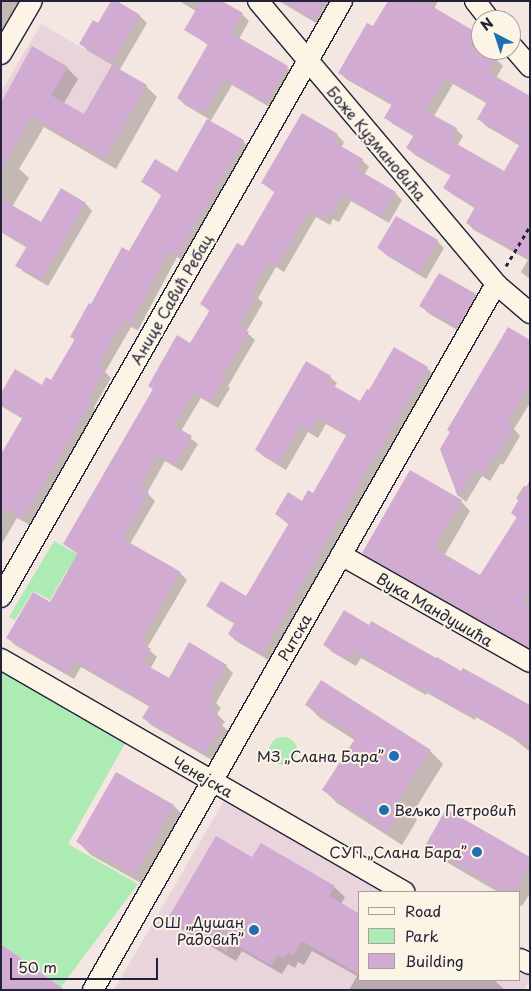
<!DOCTYPE html>
<html>
<head>
<meta charset="utf-8">
<style>
	body { margin:0 }
	#map { position:relative; width:531px; height:991px; overflow:hidden; background:#f4e6e1; font-family:"Playpen Sans",sans-serif }
	div>[style] { position:absolute }
	[style*='--x'] { left:calc(var(--x)*1px); top:calc(var(--y)*1px); width:calc(var(--w)*1px); rotate:calc(var(--a)*1deg) }
	.built>* { inset:0; background:#ead4dc }
	.green>* { inset:0; background:#acebb4 }
	.round { border-radius:50% }
	.shadow>* { inset:0; background:#0003 }
	.building>* { inset:0; background:#d2abd2 }
	.path>* { height:3px; margin-top:-1.5px; transform-origin:0; background:repeating-linear-gradient(90deg,#22223b 0 4px,transparent 0 8px) }
	.roads { filter:drop-shadow(1px 0 #22223b) drop-shadow(-1px 0 #22223b) drop-shadow(0 1px #22223b) drop-shadow(0 -1px #22223b) }
	.minor>* { height:20px; margin:-10px; padding:0 10px; transform-origin:10px; border-radius:10px; background:#fcf5e5 }
	.dots>* { width:14px; height:14px; translate:-50% -50%; box-sizing:border-box; border:2px solid #fcf5e5; border-radius:50% }
	span { translate:-50% -50%; white-space:nowrap; text-align:center; line-height:1.15; -webkit-text-stroke:4px #fcf5e5; paint-order:stroke }
	.street-label { font-size:15px; color:#22223b }
	.poi-label { font-size:15px; color:#22223b }
	.right { translate:-100% -50%; text-align:right }
	.left { translate:0 -50%; text-align:left }
	.frame { position:absolute; inset:0; border:2px solid #22223b; pointer-events:none }
	.legend { position:absolute; left:358px; top:891px; width:162px; height:90px; box-sizing:border-box; background:#fcf5e5; border:1px solid #a5a1a1; margin:0; padding:6px 9px; list-style:none; font-size:15px; color:#22223b }
	.legend li { display:flex; align-items:center; gap:10px; height:25px }
	.legend b { width:25px; border:1px solid #a5a1a1 }
	.north { position:absolute; left:471px; top:10px; width:50px; height:50px; box-sizing:border-box; background:#fcf5e5; border:1px solid #a5a1a1; border-radius:50%; rotate:320deg; font-size:14px; font-weight:700; line-height:20px; text-align:center; color:#22223b }
	.north::after { content:''; display:block; margin:auto; width:18px; height:22px; background:#1f6fb2; clip-path:polygon(50% 0,100% 100%,50% 72%,0 100%) }
	.scale { position:absolute; left:10px; top:958px; width:148px; height:22px; box-sizing:border-box; border:2px solid #22223b; border-top:0; padding-left:6px; font-size:15px; line-height:18px; white-space:nowrap; color:#22223b; -webkit-text-stroke:4px #fcf5e5; paint-order:stroke }
</style>
</head>
<body>
<div id="map">
	<div class="built">
		<i style="clip-path:polygon(41px 24px,147px 85px,105px 159px,1px 99px,1px 92px)"></i>
		<i style="clip-path:polygon(226px 797px,390px 892px,360px 892px,360px 980px,520px 980px,520px 968px,530px 973px,530px 979px,524px 990px,114px 990px)"></i>
	</div>
	<div class="green">
		<i style="clip-path:polygon(54px 541px,95px 564px,86px 580px,67px 570px,50px 600px,33px 591px,15px 620px,9px 617px)"></i>
		<i style="clip-path:polygon(1px 671px,126px 742px,68px 844px,138px 884px,61px 987px,1px 944px)"></i>
		<i class="round" style="left:269px;top:737px;width:28px;height:28px"></i>
	</div>
	<div class="shadow">
		<i style="clip-path:polygon(1px 1px,20px 1px,1px 31px)"></i>
		<i style="clip-path:polygon(114px 1px,140px 16px,147px 23px,119px 71px,146px 86px,157px 97px,116px 169px,44px 127px,19px 169px,29px 178px,12px 207px,41px 224px,61px 190px,86px 204px,92px 211px,48px 286px,24px 272px,17px 265px,27px 248px,1px 232px,1px 103px,67px 68px,78px 79px,64px 103px,84px 116px,114px 66px,88px 51px,81px 44px,99px 25px)"></i>
		<i style="clip-path:polygon(179px 1px,220px 1px,242px 14px,249px 21px,239px 39px,287px 67px,294px 74px,273px 109px,232px 85px,210px 122px,243px 141px,250px 148px,184px 262px,177px 257px,138px 330px,131px 327px,105px 372px,111px 378px,94px 407px,97px 411px,30px 525px,17px 518px,1px 545px,1px 452px,3px 453px,23px 419px,1px 406px,1px 396px,42px 387px,52px 381px,75px 341px,71px 336px,129px 252px,162px 196px,143px 182px,177px 174px,209px 119px,185px 105px,178px 98px,209px 46px,186px 29px,196px 11px)"></i>
		<i style="clip-path:polygon(279px 1px,336px 1px,321px 26px)"></i>
		<i style="clip-path:polygon(evenodd,389px 1px,438px 1px,434px 9px,473px 32px,480px 39px,475px 48px,496px 59px,503px 66px,496px 78px,530px 98px,530px 279px,521px 272px,528px 260px,474px 230px,467px 223px,476px 209px,452px 194px,445px 188px,451px 176px,415px 155px,408px 148px,415px 137px,393px 124px,386px 117px,393px 106px,346px 79px,340px 72px,373px 28px,389px 1px,453px 84px,488px 104px,479px 119px,486px 126px,520px 146px,505px 173px,458px 145px,463px 136px,456px 129px,434px 116px,453px 84px)"></i>
		<i style="clip-path:polygon(337px 135px,344px 142px,341px 148px,362px 160px,369px 167px,364px 175px,395px 193px,402px 200px,389px 223px,351px 201px,339px 222px,333px 219px,330px 225px,316px 217px,284px 272px,276px 267px,258px 298px,263px 303px,246px 332px,255px 340px,228px 386px,230px 388px,218px 408px,201px 398px,181px 431px,198px 444px,182px 471px,165px 461px,147px 493px,155px 501px,130px 544px,180px 573px,187px 580px,147px 648px,157px 657px,150px 669px,169px 679px,226px 666px,233px 673px,216px 703px,221px 708px,217px 714px,225px 722px,222px 725px,229px 732px,212px 760px,151px 725px,144px 718px,150px 707px,81px 667px,74px 679px,15px 645px,8px 638px,51px 604px,79px 555px,64px 544px,154px 390px,149px 385px,191px 345px,210px 312px,202px 304px,243px 248px,275px 193px,263px 183px)"></i>
		<i style="clip-path:polygon(437px 241px,444px 248px,426px 279px,386px 255px,379px 248px)"></i>
		<i style="clip-path:polygon(440px 274px,476px 295px,483px 302px,464px 334px,428px 313px,421px 306px)"></i>
		<i style="clip-path:polygon(530px 342px,530px 403px,514px 429px,520px 436px,503px 465px,501px 463px,490px 481px,482px 476px,466px 502px,459px 496px,441px 450px)"></i>
		<i style="clip-path:polygon(427px 368px,434px 375px,350px 518px,270px 661px,236px 641px,229px 634px,235px 624px,215px 612px,208px 605px,247px 598px,289px 525px,276px 514px,313px 495px,347px 436px,326px 424px,318px 438px,308px 432px,286px 470px,263px 456px,256px 449px,330px 377px,337px 383px,334px 388px,360px 403px)"></i>
		<i style="clip-path:polygon(410px 472px,461px 501px,470px 511px,444px 556px,480px 577px,517px 518px,512px 513px,519px 501px,516px 498px,524px 486px,530px 487px,530px 651px,372px 562px,363px 553px)"></i>
		<i style="clip-path:polygon(369px 626px,530px 706px,530px 752px,514px 739px,476px 717px,475px 720px,427px 693px,426px 695px,361px 658px,356px 666px,332px 652px,325px 645px)"></i>
		<i style="clip-path:polygon(321px 682px,430px 751px,443px 764px,412px 814px,417px 820px,402px 845px,337px 803px,324px 790px,356px 741px,320px 718px,307px 705px)"></i>
		<i style="clip-path:polygon(117px 773px,174px 806px,187px 819px,148px 887px,91px 855px,78px 842px)"></i>
		<i style="clip-path:polygon(426px 846px,530px 859px,530px 893px,522px 906px,520px 905px,520px 892px,498px 892px,436px 856px)"></i>
		<i style="clip-path:polygon(252px 859px,334px 887px,345px 897px,341px 904px,360px 915px,360px 980px,494px 980px,505px 990px,349px 990px,357px 976px,312px 951px,304px 965px,298px 962px,295px 968px,288px 964px,282px 974px,242px 951px,236px 961px,180px 928px,170px 918px)"></i>
	</div>
	<div class="building">
		<i style="clip-path:polygon(111px 1px,117px 1px,140px 15px,112px 63px,79px 44px,93px 20px,98px 23px)"></i>
		<i style="clip-path:polygon(201px 1px,222px 1px,243px 13px,231px 33px,288px 66px,266px 103px,224px 79px,204px 114px,177px 98px,208px 44px,184px 30px)"></i>
		<i style="clip-path:polygon(281px 1px,325px 1px,314px 20px)"></i>
		<i style="clip-path:polygon(evenodd,388px 1px,423px 1px,474px 31px,468px 42px,496px 58px,488px 72px,530px 96px,530px 260px,466px 223px,475px 207px,443px 188px,451px 175px,406px 148px,414px 135px,384px 118px,392px 104px,338px 73px,367px 23px,373px 26px,388px 1px,445px 78px,487px 102px,477px 119px,520px 144px,504px 171px,450px 140px,457px 128px,426px 111px,445px 78px)"></i>
		<i style="clip-path:polygon(32px 46px,68px 67px,51px 95px,84px 114px,112px 65px,147px 85px,105px 159px,32px 117px,1px 170px,1px 103px)"></i>
		<i style="clip-path:polygon(302px 113px,338px 134px,334px 142px,363px 159px,357px 169px,396px 192px,381px 217px,343px 195px,331px 216px,326px 213px,323px 219px,309px 211px,277px 266px,269px 261px,251px 292px,257px 295px,238px 326px,249px 332px,221px 379px,224px 380px,211px 402px,193px 392px,174px 426px,192px 436px,175px 465px,158px 455px,140px 488px,149px 493px,123px 539px,181px 572px,140px 642px,151px 649px,143px 663px,169px 678px,189px 642px,227px 665px,208px 697px,214px 700px,210px 709px,218px 714px,215px 720px,223px 724px,205px 754px,142px 718px,150px 705px,74px 661px,67px 673px,6px 638px,33px 592px,50px 602px,78px 553px,63px 544px,153px 389px,148px 386px,177px 335px,190px 343px,210px 310px,200px 304px,237px 243px,243px 246px,275px 191px,261px 183px)"></i>
		<i style="clip-path:polygon(207px 119px,244px 140px,177px 256px,169px 251px,131px 324px,124px 321px,98px 366px,105px 370px,87px 400px,91px 403px,23px 519px,1px 507px,1px 454px,23px 417px,1px 405px,1px 393px,15px 369px,42px 385px,46px 377px,51px 380px,75px 339px,70px 337px,89px 303px,91px 304px,122px 247px,129px 251px,162px 194px,141px 182px,155px 159px,177px 172px)"></i>
		<i style="clip-path:polygon(61px 188px,86px 203px,41px 280px,15px 266px,27px 246px,1px 231px,1px 199px,41px 222px)"></i>
		<i style="clip-path:polygon(396px 216px,438px 240px,419px 273px,377px 248px)"></i>
		<i style="clip-path:polygon(439px 273px,476px 294px,457px 328px,419px 306px)"></i>
		<i style="clip-path:polygon(508px 327px,530px 340px,530px 384px,507px 423px,514px 428px,496px 458px,493px 457px,483px 475px,474px 470px,458px 497px,440px 449px,450px 432px,447px 430px)"></i>
		<i style="clip-path:polygon(394px 347px,428px 367px,378px 453px,377px 452px,262px 655px,228px 634px,235px 622px,206px 606px,221px 581px,246px 596px,289px 523px,275px 514px,288px 492px,302px 501px,308px 490px,313px 493px,347px 434px,319px 418px,311px 432px,300px 426px,279px 464px,255px 450px,306px 361px,331px 376px,327px 382px,360px 401px,367px 389px,369px 390px)"></i>
		<i style="clip-path:polygon(410px 470px,462px 500px,434px 548px,480px 575px,517px 517px,511px 513px,530px 480px,530px 591px,523px 603px,530px 607px,530px 648px,362px 553px)"></i>
		<i style="clip-path:polygon(344px 610px,369px 625px,371px 621px,436px 658px,437px 657px,461px 671px,463px 668px,530px 705px,530px 747px,469px 711px,468px 714px,420px 687px,418px 689px,353px 651px,348px 660px,323px 645px)"></i>
		<i style="clip-path:polygon(321px 680px,431px 750px,398px 801px,405px 806px,388px 833px,322px 790px,356px 737px,305px 705px)"></i>
		<i style="clip-path:polygon(116px 772px,174px 805px,135px 875px,76px 842px)"></i>
		<i style="clip-path:polygon(446px 809px,530px 857px,530px 866px,514px 892px,504px 892px,425px 846px)"></i>
		<i style="clip-path:polygon(216px 836px,252px 857px,261px 843px,335px 886px,329px 896px,360px 914px,360px 975px,302px 941px,294px 955px,288px 952px,284px 958px,278px 955px,271px 965px,231px 942px,226px 952px,168px 918px)"></i>
		<i style="clip-path:polygon(1px 944px,65px 990px,1px 990px)"></i>
	</div>
	<div class="path">
		<i style="--x:506;--y:266;--w:47;--a:-59"></i>
	</div>
	<div class="roads">
		<div class="minor">
			<i style="--x:258;--y:1;--w:370;--a:49.9"></i>
			<i style="--x:496;--y:284;--w:45;--a:40.5"></i>
			<i style="--x:475;--y:1;--w:24;--a:52"></i>
			<i style="--x:511;--y:45;--w:29;--a:49"></i>
			<i style="--x:1;--y:54;--w:61;--a:-59.7"></i>
			<i style="--x:341;--y:555;--w:217;--a:29.5"></i>
			<i style="--x:1;--y:597;--w:687;--a:-60.22"></i>
			<i style="--x:1;--y:659;--w:466;--a:30"></i>
			<i style="--x:520;--y:959;--w:11;--a:27"></i>
			<i style="--x:93;--y:990;--w:813;--a:-60.28"></i>
		</div>
	</div>
	<div class="dots">
		<i style="left:394px;top:756px;background:#1f6fb2"></i>
		<i style="left:384px;top:810px;background:#1f6fb2"></i>
		<i style="left:477px;top:852px;background:#1f6fb2"></i>
		<i style="left:254px;top:930px;background:#1f6fb2"></i>
	</div>
	<div class="street-label">
		<span style="left:377px;top:143px;rotate:50deg">Боже Кузмановића</span>
		<span style="left:171px;top:299px;rotate:-60deg">Анице Савић Ребац</span>
		<span style="left:435px;top:609px;rotate:30deg">Вука Мандушића</span>
		<span style="left:294px;top:637px;rotate:-60deg">Ритска</span>
		<span style="left:203px;top:776px;rotate:30deg">Ченејска</span>
	</div>
	<div class="poi-label">
		<span class="right" style="left:384px;top:756px">МЗ „Слана Бара”</span>
		<span class="left" style="left:394px;top:810px">Вељко Петровић</span>
		<span class="right" style="left:467px;top:852px">СУП „Слана Бара”</span>
		<span class="right" style="left:244px;top:930px">ОШ „Душан<br>Радовић”</span>
	</div>
	<div class="frame"></div>
	<ul class="legend">
	<li><b style="height:6px;background:#fcf5e5"></b>Road</li>
	<li><b style="height:14px;background:#acebb4"></b>Park</li>
	<li><b style="height:14px;background:#d2abd2"></b>Building</li>
	</ul>
	<div class="north">N</div>
	<div class="scale">50 m</div>
</div>
</body>
</html>
